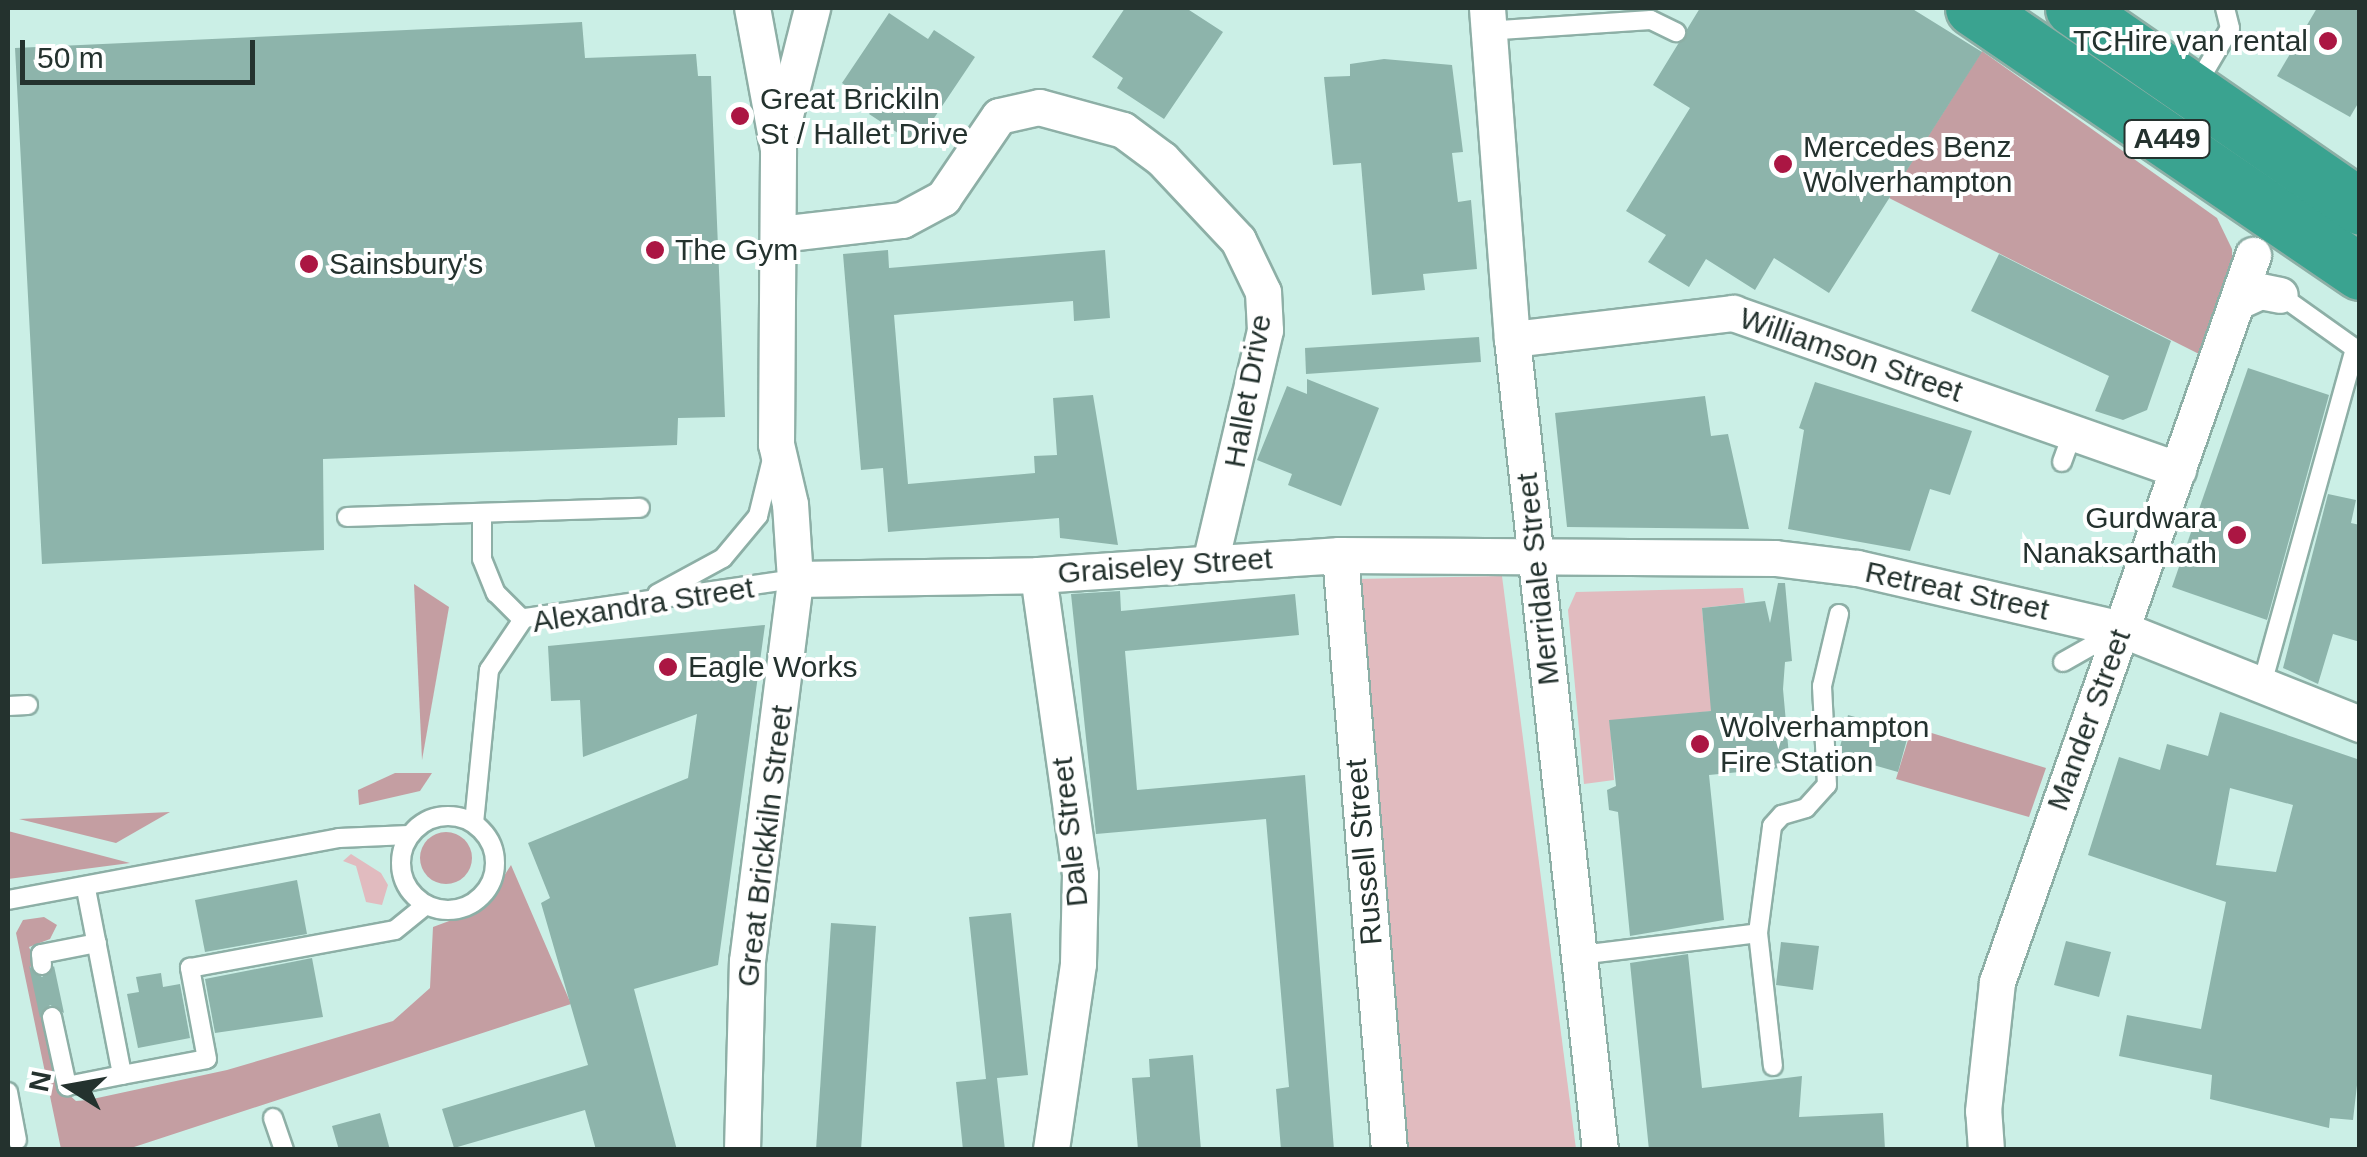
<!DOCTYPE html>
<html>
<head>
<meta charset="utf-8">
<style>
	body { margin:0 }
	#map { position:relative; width:2367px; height:1157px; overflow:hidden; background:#cbefe6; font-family:Helvetica,sans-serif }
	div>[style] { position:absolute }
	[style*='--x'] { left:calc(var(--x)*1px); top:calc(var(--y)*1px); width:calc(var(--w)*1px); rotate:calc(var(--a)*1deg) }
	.green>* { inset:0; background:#e1bbbf }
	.forest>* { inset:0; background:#c49ea2 }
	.round { border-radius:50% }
	.building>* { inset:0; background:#8db4ab }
	.roads { filter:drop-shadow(2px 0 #8dafa6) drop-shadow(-2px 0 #8dafa6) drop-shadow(0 2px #8dafa6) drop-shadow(0 -2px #8dafa6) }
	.lane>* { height:18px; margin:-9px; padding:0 9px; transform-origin:9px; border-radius:9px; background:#fff }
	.lane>.ring { margin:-9px; padding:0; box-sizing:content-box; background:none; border:18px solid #fff; border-radius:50% }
	.street>* { height:35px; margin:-17.5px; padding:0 17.5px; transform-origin:17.5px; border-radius:17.5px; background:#fff }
	.highway>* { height:55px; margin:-27.5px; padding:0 27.5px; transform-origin:27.5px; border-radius:27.5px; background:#3aa390 }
	.dots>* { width:28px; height:28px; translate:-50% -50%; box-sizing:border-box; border:5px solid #fff; border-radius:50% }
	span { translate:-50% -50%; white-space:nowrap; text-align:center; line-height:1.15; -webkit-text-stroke:8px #fff; paint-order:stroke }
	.shield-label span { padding:2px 8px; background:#fff; border:2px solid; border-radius:8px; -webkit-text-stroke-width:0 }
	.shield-label { font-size:28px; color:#24322e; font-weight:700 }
	.poi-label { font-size:30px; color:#24322e }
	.right { translate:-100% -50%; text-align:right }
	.left { translate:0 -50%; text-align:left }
	.street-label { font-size:30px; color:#24322e }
	.frame { position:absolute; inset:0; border:10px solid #24322e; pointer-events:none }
	.north { position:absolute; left:20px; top:1037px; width:100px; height:100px; -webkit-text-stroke:8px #fff; paint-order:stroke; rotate:281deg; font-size:28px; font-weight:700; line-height:40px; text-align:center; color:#24322e }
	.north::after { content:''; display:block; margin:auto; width:35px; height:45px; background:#24322e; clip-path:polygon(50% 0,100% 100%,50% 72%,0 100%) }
	.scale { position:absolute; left:20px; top:40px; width:235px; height:45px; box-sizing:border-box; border:5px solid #24322e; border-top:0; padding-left:12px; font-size:30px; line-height:35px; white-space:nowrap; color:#24322e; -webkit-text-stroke:8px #fff; paint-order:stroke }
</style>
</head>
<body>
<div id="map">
	<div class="green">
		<i style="clip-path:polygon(1502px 576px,1576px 1149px,1405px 1149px,1357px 579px)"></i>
		<i style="clip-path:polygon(1743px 588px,1745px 603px,1702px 608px,1708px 672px,1734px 709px,1610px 721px,1614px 780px,1584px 784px,1568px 610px,1576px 592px)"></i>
		<i style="clip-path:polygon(351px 854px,381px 873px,388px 885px,382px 905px,366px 902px,356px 866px,343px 861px)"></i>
	</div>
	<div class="forest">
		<i style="clip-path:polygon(1982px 51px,2217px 218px,2232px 249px,2233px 279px,2205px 357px,1889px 198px)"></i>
		<i style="clip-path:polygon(414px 584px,449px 607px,422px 760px)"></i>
		<i style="clip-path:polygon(1912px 727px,2046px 768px,2029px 817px,1896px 779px)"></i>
		<i style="clip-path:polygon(395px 773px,432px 773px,420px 791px,359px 805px,358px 790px)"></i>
		<i style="clip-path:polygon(170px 812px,116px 843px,19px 819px)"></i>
		<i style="clip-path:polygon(8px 831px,130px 863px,8px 879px)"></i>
		<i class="round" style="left:420px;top:832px;width:52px;height:52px"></i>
		<i style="clip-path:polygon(511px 865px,571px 1004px,128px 1149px,61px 1149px,16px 933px,23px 920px,44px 917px,57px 925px,50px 939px,29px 947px,37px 965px,30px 967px,57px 1084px,76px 1101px,88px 1100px,227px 1070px,393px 1021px,430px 988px,433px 927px,484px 908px)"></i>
	</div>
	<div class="building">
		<i style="clip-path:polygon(1125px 8px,1186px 8px,1223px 32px,1164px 119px,1117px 88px,1123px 78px,1092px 57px)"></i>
		<i style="clip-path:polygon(1700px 8px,1911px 8px,1982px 52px,1829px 293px,1774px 258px,1755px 290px,1706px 259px,1689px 287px,1648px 262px,1666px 235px,1626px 211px,1690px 108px,1653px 85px)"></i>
		<i style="clip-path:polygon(2317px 8px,2360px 8px,2360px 100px,2350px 117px,2277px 76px)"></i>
		<i style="clip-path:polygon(889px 13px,928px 39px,934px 30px,975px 57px,916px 145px,869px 114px,875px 106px,842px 83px)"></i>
		<i style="clip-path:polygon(582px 22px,585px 58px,696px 54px,698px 76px,711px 76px,725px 417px,678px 418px,677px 445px,323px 459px,324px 550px,42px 564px,15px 48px)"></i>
		<i style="clip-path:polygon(1384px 59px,1452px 65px,1463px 152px,1452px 153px,1458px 202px,1471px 200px,1477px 269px,1423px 274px,1425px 290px,1372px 295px,1361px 163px,1333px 165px,1324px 77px,1350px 76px,1350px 64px)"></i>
		<i style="clip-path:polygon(888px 250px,889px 268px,1105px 250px,1110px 318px,1074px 321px,1073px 301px,894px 315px,908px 484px,1035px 473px,1034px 456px,1057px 455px,1053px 398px,1093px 395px,1118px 545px,1060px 538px,1059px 518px,888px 532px,883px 468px,861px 470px,843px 254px)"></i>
		<i style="clip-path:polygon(1999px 254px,2171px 341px,2147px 410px,2123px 420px,2095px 411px,2109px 376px,1971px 311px)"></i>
		<i style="clip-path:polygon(1479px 337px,1481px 362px,1306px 374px,1305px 348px)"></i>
		<i style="clip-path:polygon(2248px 368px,2329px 395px,2267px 620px,2172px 587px)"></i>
		<i style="clip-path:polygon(1307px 379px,1379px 408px,1341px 506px,1288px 485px,1292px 474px,1257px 460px,1287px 386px,1307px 394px)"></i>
		<i style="clip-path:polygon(1815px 382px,1972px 431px,1950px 495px,1930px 489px,1910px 551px,1788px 529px,1804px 430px,1799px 428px)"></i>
		<i style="clip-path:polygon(1705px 396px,1711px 436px,1728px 434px,1749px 529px,1567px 527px,1555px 413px)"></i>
		<i style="clip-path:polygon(2328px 494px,2356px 500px,2351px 523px,2360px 525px,2360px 642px,2333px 634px,2318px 684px,2283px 668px)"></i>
		<i style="clip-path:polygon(1778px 583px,1785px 583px,1792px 661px,1785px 662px,1783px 689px,1790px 767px,1709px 775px,1724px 920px,1630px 936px,1618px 812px,1609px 810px,1607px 790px,1616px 786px,1609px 720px,1711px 711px,1702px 608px,1765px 601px,1770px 623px)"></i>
		<i style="clip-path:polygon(1120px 591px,1121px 611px,1295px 594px,1299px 635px,1125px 651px,1137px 790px,1305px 775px,1334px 1150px,1281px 1150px,1276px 1089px,1289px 1087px,1266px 819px,1096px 834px,1071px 594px)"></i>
		<i style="clip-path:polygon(765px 625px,718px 965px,634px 989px,677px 1150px,596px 1150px,585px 1110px,454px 1148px,442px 1109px,588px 1065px,541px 903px,550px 898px,528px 843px,688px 778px,697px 714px,583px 757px,580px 700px,551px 701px,548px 646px)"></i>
		<i style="clip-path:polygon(evenodd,2220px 712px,2360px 760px,2360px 1059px,2353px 1120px,2330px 1118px,2329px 1128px,2210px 1099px,2212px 1075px,2119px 1056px,2127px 1015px,2201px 1029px,2226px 902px,2088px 855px,2119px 757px,2160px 770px,2167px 744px,2208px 756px,2220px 712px,2230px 788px,2293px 805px,2276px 872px,2216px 865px,2230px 788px)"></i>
		<i style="clip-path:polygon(1848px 715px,1909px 732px,1898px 772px,1838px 755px)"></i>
		<i style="clip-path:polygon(297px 880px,307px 934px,205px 952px,195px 900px)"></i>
		<i style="clip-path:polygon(1011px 913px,1028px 1075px,997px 1078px,1005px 1150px,963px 1150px,956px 1082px,986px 1079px,969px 917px)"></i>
		<i style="clip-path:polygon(831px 923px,876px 926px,861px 1150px,816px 1150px)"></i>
		<i style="clip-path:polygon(2066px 941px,2111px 952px,2099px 997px,2054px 985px)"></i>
		<i style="clip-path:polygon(1781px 942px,1819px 946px,1813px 990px,1776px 985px)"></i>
		<i style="clip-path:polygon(1688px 954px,1702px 1088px,1802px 1076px,1799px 1117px,1883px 1113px,1885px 1150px,1649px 1150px,1630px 963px)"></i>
		<i style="clip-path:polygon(312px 958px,323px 1017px,215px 1033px,205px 979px)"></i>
		<i style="clip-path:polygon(29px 966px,42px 977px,54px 966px,64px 1013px,50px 1005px,40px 1018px)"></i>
		<i style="clip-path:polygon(161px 973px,163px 987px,180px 984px,190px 1038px,138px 1048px,127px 994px,139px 992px,136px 977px)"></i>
		<i style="clip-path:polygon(1193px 1055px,1201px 1150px,1138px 1150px,1132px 1078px,1150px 1077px,1149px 1059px)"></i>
		<i style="clip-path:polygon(380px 1113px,390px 1150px,339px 1150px,332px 1126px)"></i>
	</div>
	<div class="roads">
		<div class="lane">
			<i style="--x:1485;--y:31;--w:166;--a:-3.8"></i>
			<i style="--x:1651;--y:20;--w:28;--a:26"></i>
			<i style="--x:2196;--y:86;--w:67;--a:-59.6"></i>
			<i style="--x:2230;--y:28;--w:21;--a:-104"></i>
			<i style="--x:2280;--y:295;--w:98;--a:35.5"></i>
			<i style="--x:2062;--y:462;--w:30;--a:-70"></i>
			<i style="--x:482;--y:513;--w:46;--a:90"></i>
			<i style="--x:482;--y:559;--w:37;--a:68"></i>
			<i style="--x:496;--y:593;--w:38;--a:45"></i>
			<i style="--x:347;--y:517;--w:293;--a:-1.8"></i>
			<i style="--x:657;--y:594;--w:75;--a:-28.6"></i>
			<i style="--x:723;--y:558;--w:55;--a:-50.2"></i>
			<i style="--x:758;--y:516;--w:59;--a:-76.2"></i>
			<i style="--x:2063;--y:662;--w:61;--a:-29.5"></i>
			<i style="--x:2262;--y:684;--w:349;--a:-74.5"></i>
			<i style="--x:8;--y:706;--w:20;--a:-3"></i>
			<i class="ring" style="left:401px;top:816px;width:76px;height:76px"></i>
			<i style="--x:474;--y:823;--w:154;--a:-84.4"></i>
			<i style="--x:489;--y:670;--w:63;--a:-56.1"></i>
			<i style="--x:524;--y:618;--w:274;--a:-8.2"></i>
			<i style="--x:86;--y:889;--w:189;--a:79"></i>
			<i style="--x:122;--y:1075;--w:86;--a:-10.7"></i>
			<i style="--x:207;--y:1059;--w:93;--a:-100.6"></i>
			<i style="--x:190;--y:968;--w:208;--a:-10.5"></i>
			<i style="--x:395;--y:930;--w:40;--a:-39"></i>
			<i style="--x:8;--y:900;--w:337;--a:-10.6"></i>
			<i style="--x:339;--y:838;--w:70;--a:-2.5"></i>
			<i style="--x:1758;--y:933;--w:134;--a:83.6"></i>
			<i style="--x:1580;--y:955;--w:179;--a:-7"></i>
			<i style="--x:1758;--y:933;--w:108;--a:-82.5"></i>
			<i style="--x:1772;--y:826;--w:15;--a:-48"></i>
			<i style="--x:1782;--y:815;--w:25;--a:-16"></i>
			<i style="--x:1806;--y:808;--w:31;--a:-48"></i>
			<i style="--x:1827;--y:785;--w:99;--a:-92.9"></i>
			<i style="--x:1822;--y:686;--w:74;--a:-76.7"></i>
			<i style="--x:42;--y:965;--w:11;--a:-95"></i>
			<i style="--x:41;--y:954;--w:57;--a:-11.1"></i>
			<i style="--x:52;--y:1017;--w:71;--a:77.7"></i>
			<i style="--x:67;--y:1086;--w:56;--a:-11.3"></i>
			<i style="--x:8;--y:1092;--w:49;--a:79.4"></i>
			<i style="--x:273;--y:1118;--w:34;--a:71"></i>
		</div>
		<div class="street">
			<i style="--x:1487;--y:8;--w:332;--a:85.7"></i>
			<i style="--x:1512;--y:339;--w:816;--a:83.81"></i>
			<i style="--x:783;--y:123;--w:119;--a:-75.8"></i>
			<i style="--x:779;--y:234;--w:124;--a:-6.5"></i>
			<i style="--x:902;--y:220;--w:47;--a:-28.2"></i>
			<i style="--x:943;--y:198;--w:99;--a:-55.7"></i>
			<i style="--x:999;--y:116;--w:41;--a:-12.7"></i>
			<i style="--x:1039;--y:107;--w:87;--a:15.3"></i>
			<i style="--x:1123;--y:130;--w:49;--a:36.6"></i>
			<i style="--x:1162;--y:159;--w:111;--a:46.8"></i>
			<i style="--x:1238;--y:240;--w:58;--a:64.3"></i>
			<i style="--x:1263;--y:292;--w:38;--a:87"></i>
			<i style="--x:1265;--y:330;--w:239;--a:103.3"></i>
			<i style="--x:2241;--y:300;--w:21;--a:-25"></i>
			<i style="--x:2260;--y:291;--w:20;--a:11"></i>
			<i style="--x:1512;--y:339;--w:223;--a:-6.7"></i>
			<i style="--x:1733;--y:313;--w:472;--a:19.4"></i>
			<i style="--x:1340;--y:555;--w:597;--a:85.29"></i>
			<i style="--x:1038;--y:575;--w:302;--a:82"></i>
			<i style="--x:1080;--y:874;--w:90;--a:91.3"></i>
			<i style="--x:1078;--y:964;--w:188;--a:98.3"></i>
			<i style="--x:795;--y:579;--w:243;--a:-0.9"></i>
			<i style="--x:1038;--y:575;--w:303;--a:-3.8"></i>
			<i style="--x:1340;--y:555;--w:435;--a:0.4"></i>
			<i style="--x:1775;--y:558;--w:83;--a:7"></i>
			<i style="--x:1857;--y:568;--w:271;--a:13"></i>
			<i style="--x:2121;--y:629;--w:257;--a:21.7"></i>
			<i style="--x:742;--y:1150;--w:189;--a:-88.5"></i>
			<i style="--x:747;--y:961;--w:385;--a:-82.8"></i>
			<i style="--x:795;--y:579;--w:75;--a:-93.8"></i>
			<i style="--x:790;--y:504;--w:62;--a:-103.1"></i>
			<i style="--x:776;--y:444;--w:295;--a:-89.6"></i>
			<i style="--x:778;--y:149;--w:143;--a:-100.4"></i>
			<i style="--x:1986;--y:1150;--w:39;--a:-94"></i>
			<i style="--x:1983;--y:1111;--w:130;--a:-83.8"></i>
			<i style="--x:1997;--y:982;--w:771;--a:-70.6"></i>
		</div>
		<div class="highway">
			<i style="--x:1973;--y:8;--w:468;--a:34.3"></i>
			<i style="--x:2073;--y:8;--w:349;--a:34.7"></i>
		</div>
	</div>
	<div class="dots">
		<i style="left:2328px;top:41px;background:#ab1643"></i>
		<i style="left:740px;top:116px;background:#ab1643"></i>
		<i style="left:1783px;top:164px;background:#ab1643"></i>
		<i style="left:655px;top:250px;background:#ab1643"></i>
		<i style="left:309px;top:264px;background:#ab1643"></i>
		<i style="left:2237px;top:535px;background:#ab1643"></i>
		<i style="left:668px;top:667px;background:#ab1643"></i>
		<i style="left:1700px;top:744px;background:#ab1643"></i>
	</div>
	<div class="shield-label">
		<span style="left:2167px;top:139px">A449</span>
	</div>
	<div class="poi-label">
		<span class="right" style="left:2308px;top:41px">TCHire van rental</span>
		<span class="left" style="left:760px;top:116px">Great Brickiln<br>St / Hallet Drive</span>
		<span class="left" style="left:1803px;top:164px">Mercedes Benz<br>Wolverhampton</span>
		<span class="left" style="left:675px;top:250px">The Gym</span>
		<span class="left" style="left:329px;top:264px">Sainsbury's</span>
		<span class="right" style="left:2217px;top:535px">Gurdwara<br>Nanaksarthath</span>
		<span class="left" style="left:688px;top:667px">Eagle Works</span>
		<span class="left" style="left:1720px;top:744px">Wolverhampton<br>Fire Station</span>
	</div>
	<div class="street-label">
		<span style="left:1851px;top:355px;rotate:19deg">Williamson Street</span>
		<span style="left:1248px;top:391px;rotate:-80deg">Hallet Drive</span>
		<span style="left:1165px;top:566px;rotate:-4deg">Graiseley Street</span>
		<span style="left:1538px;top:579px;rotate:-96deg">Merridale Street</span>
		<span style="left:1957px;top:591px;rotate:12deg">Retreat Street</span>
		<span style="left:643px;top:605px;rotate:-9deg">Alexandra Street</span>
		<span style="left:2089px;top:720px;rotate:-70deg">Mander Street</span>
		<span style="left:1070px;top:832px;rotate:-96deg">Dale Street</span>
		<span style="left:765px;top:846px;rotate:-83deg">Great Brickkiln Street</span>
		<span style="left:1364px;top:852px;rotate:-95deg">Russell Street</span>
	</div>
	<div class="frame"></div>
	<div class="north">N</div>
	<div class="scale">50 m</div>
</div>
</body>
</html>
